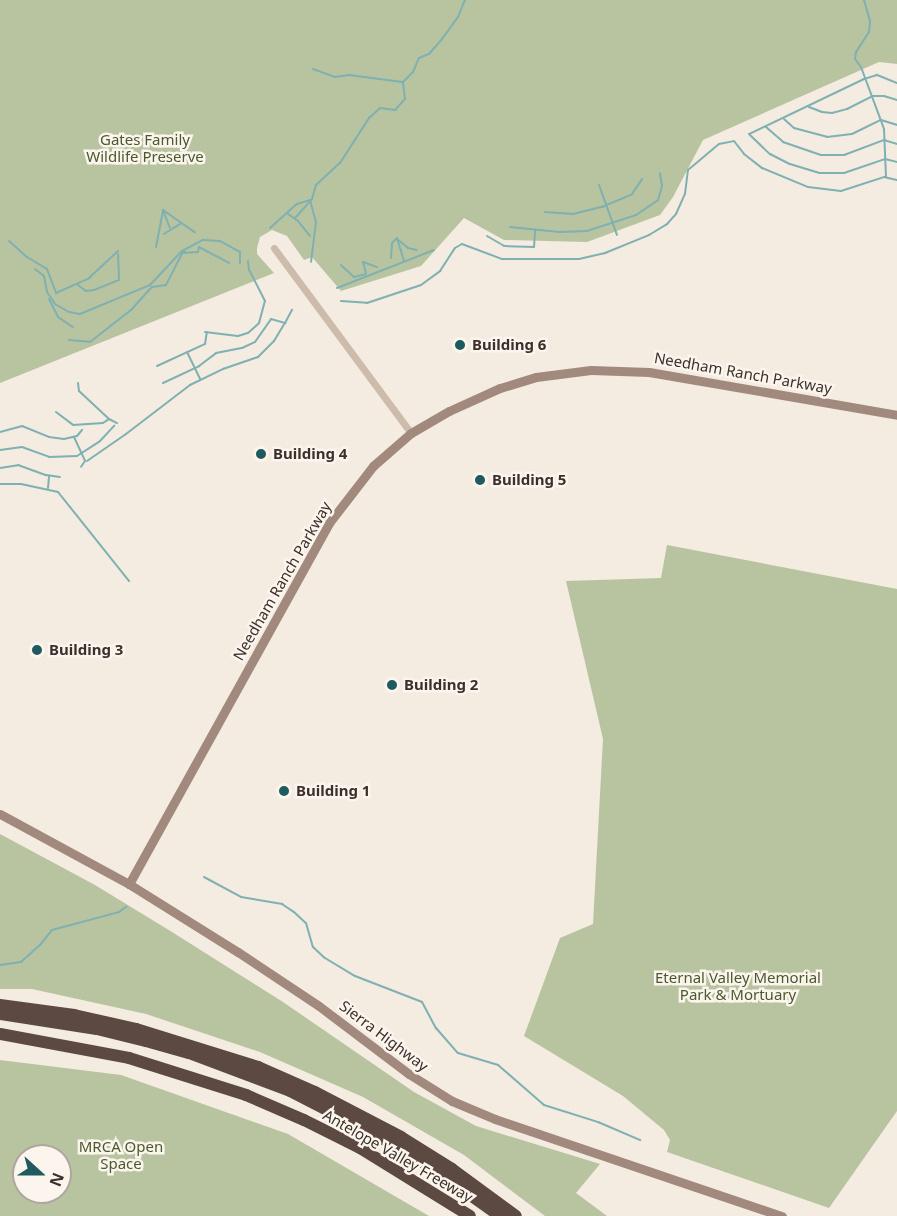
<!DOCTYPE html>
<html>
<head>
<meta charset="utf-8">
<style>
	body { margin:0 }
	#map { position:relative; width:897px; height:1216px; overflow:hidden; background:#f4ebe1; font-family:"Noto Sans",sans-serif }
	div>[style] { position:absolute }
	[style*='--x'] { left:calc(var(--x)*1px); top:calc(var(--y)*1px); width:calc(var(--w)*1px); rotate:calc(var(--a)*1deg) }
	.green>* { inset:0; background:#b8c4a0 }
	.stream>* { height:2px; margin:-1px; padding:0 1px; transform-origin:1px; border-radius:1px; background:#7fb0b2 }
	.street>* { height:7px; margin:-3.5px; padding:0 3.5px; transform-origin:3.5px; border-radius:3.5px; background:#cdbbac }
	.secondary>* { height:9px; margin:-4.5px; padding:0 4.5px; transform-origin:4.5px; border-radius:4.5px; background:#a18a7d }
	.highway>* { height:12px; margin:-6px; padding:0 6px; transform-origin:6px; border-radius:6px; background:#5c4a42 }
	.dots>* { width:16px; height:16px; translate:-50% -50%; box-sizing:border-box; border:3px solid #fbf5ee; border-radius:50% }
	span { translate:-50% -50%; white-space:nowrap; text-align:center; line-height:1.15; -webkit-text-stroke:5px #fbf5ee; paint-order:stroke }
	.park-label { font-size:15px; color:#4a5a2e }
	.poi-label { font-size:15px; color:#3b302b; font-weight:700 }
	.left { translate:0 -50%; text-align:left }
	.street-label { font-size:15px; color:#3b302b }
	.north { position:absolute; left:12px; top:1144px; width:60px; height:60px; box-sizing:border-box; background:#fbf5ee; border:2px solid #aea6a0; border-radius:50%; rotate:111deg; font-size:16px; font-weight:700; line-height:24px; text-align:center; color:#3b302b }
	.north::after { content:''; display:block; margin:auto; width:21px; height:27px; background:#1f5a5e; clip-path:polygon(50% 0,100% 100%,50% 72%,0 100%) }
</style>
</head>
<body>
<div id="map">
	<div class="green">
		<i style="clip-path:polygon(0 0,897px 0,897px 64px,879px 62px,703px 140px,673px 197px,660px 215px,587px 242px,504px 240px,464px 218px,421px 266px,341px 291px,312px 257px,304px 260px,287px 236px,272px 230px,260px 237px,257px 248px,257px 254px,274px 273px,0 383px)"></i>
		<i style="clip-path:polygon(667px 545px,897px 589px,897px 1111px,829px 1208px,667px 1152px,670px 1140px,664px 1130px,623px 1096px,524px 1036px,560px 938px,593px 924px,603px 739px,566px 581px,661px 578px)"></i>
		<i style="clip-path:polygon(0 834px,95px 885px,172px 932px,283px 1002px,414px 1092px,476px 1126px,600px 1164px,576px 1193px,607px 1216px,545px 1216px,464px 1155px,363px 1097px,260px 1052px,146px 1014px,32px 989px,0 989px)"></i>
		<i style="clip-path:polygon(evenodd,0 1060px,121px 1075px,288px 1134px,429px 1216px,0 1216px,0 1060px,24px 1156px,60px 1156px,60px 1192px,24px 1192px,24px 1156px)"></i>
	</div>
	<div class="stream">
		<i style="--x:864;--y:0;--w:22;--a:74"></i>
		<i style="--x:870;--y:21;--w:11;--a:95"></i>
		<i style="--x:869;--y:32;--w:24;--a:123"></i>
		<i style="--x:856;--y:52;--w:7;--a:98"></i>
		<i style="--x:855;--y:59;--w:10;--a:53"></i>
		<i style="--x:861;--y:67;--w:66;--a:69.6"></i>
		<i style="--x:884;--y:129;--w:48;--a:87.6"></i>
		<i style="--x:313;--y:69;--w:23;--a:20"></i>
		<i style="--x:335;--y:77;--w:14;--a:-8"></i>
		<i style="--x:349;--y:75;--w:54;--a:7.4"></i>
		<i style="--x:897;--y:83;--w:22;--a:-158"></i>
		<i style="--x:877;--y:75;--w:14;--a:163"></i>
		<i style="--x:864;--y:79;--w:127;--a:154.4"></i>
		<i style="--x:749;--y:134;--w:29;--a:44"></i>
		<i style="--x:770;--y:154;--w:22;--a:27"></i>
		<i style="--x:790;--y:164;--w:30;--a:17"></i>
		<i style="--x:819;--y:173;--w:25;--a:0"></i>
		<i style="--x:844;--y:173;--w:43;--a:-18.9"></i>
		<i style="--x:885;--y:159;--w:12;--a:14"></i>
		<i style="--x:809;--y:107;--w:14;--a:21"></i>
		<i style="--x:822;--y:112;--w:10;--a:6"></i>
		<i style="--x:832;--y:113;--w:16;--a:-15"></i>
		<i style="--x:847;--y:109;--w:28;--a:-27"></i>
		<i style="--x:872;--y:96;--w:12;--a:0"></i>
		<i style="--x:884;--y:96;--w:14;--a:17"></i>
		<i style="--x:784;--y:119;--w:13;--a:42"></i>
		<i style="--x:794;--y:128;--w:34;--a:15"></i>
		<i style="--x:827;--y:137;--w:25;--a:-7"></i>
		<i style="--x:852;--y:134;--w:32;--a:-26"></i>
		<i style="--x:881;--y:120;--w:17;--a:17"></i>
		<i style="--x:766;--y:127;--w:23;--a:41"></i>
		<i style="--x:783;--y:142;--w:40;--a:18.9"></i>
		<i style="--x:821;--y:155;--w:23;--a:0"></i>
		<i style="--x:844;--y:155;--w:43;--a:-20.6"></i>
		<i style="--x:884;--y:140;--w:14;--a:17"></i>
		<i style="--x:599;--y:185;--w:53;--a:70.2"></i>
		<i style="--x:163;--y:210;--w:39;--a:35"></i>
		<i style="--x:163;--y:210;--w:19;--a:69"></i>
		<i style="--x:545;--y:212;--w:28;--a:4"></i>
		<i style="--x:573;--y:214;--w:30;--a:-14"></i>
		<i style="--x:602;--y:207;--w:33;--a:-23"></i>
		<i style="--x:632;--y:194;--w:18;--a:-56"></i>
		<i style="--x:288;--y:214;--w:12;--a:35"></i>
		<i style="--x:298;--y:221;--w:19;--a:51"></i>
		<i style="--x:295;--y:218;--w:25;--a:-48"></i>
		<i style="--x:312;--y:199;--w:15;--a:-74"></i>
		<i style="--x:316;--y:185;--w:33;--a:-43"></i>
		<i style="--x:340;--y:163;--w:54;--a:-57.2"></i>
		<i style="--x:369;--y:118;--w:15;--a:-42"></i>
		<i style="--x:380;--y:108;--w:15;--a:8"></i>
		<i style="--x:395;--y:110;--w:15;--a:-48"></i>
		<i style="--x:405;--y:99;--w:17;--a:-97"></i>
		<i style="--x:403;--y:82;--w:14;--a:-45"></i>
		<i style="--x:413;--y:72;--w:15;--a:-67"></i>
		<i style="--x:419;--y:58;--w:11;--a:-22"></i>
		<i style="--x:429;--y:54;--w:20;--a:-49"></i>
		<i style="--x:442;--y:39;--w:27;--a:-54"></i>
		<i style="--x:458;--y:17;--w:18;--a:-68"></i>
		<i style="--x:510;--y:227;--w:50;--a:5.7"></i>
		<i style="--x:560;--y:232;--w:27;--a:-2"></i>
		<i style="--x:587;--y:231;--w:52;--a:-18.1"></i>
		<i style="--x:636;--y:215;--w:27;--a:-34"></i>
		<i style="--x:658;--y:200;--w:15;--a:-74"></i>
		<i style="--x:662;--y:186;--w:13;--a:-99"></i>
		<i style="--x:270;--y:228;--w:36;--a:-42"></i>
		<i style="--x:297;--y:204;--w:14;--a:-17"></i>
		<i style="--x:310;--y:200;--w:23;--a:75"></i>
		<i style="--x:316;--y:222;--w:40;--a:97.1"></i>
		<i style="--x:164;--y:234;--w:19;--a:-32"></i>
		<i style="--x:487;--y:236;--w:20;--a:30"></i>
		<i style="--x:504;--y:246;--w:30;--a:2"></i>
		<i style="--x:534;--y:247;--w:16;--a:-86"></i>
		<i style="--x:397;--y:238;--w:24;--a:73"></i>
		<i style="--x:397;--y:239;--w:14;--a:39"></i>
		<i style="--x:408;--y:248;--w:9;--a:13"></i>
		<i style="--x:9;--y:241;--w:24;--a:42"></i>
		<i style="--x:27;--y:257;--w:23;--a:31"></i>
		<i style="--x:47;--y:269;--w:26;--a:69"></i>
		<i style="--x:56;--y:293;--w:36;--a:-24"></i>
		<i style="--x:89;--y:278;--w:40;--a:-43"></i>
		<i style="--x:156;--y:247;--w:38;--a:-79"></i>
		<i style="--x:182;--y:251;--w:24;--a:-28"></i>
		<i style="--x:203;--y:240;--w:17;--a:3"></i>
		<i style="--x:220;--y:241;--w:23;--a:29"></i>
		<i style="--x:240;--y:252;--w:11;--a:90"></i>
		<i style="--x:391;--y:258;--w:15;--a:-86"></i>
		<i style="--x:392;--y:243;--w:7;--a:-45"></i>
		<i style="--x:363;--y:262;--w:15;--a:20"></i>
		<i style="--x:363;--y:262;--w:11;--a:75"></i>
		<i style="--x:341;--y:265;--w:18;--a:43"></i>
		<i style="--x:354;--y:277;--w:12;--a:-14"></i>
		<i style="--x:35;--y:269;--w:11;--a:38"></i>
		<i style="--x:44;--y:276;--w:16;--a:79"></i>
		<i style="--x:47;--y:292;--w:14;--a:56"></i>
		<i style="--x:55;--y:304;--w:16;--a:30"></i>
		<i style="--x:69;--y:312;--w:11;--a:10"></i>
		<i style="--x:80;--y:314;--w:76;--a:-22.5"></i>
		<i style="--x:150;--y:285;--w:45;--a:-46.8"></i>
		<i style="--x:181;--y:252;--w:4;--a:0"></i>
		<i style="--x:78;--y:285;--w:10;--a:37"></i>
		<i style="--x:86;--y:291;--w:8;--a:-7"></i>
		<i style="--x:94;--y:290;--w:27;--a:-22"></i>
		<i style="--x:119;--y:280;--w:26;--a:-92"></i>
		<i style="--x:337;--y:288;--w:104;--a:-21.4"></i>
		<i style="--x:49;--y:299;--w:20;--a:63"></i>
		<i style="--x:58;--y:317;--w:18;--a:34"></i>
		<i style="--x:341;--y:301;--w:26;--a:4"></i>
		<i style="--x:367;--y:303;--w:57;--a:-18.4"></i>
		<i style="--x:421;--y:285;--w:24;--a:-36"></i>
		<i style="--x:440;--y:271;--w:27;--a:-57"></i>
		<i style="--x:455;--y:248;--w:8;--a:-30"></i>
		<i style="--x:462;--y:244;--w:43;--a:20.6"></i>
		<i style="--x:502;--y:259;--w:77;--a:0"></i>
		<i style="--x:579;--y:259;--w:27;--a:-13"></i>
		<i style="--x:605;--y:253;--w:48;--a:-22.2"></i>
		<i style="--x:649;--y:235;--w:21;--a:-31"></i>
		<i style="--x:667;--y:224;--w:13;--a:-48"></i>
		<i style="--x:676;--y:214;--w:22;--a:-66"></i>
		<i style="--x:685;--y:194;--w:24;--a:-83"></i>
		<i style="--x:688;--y:170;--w:40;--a:-40"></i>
		<i style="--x:719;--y:144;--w:15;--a:-11"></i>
		<i style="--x:734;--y:141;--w:16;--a:52"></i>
		<i style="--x:744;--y:154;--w:23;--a:38"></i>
		<i style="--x:762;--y:168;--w:50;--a:22.4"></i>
		<i style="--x:808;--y:187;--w:33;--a:7"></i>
		<i style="--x:841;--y:191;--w:45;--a:-18"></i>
		<i style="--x:884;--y:177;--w:13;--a:13"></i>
		<i style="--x:205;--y:332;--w:33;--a:7"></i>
		<i style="--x:238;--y:336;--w:10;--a:-17"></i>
		<i style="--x:248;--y:333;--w:15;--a:-42"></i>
		<i style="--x:259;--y:323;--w:23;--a:-75"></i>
		<i style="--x:265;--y:301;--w:35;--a:-117"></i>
		<i style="--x:249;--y:270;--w:9;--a:-96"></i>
		<i style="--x:69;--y:340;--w:21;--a:5"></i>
		<i style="--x:90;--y:342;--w:52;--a:-38"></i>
		<i style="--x:131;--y:310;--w:31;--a:-48"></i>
		<i style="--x:152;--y:287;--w:14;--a:-8"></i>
		<i style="--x:166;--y:285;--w:36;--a:-63"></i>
		<i style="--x:182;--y:253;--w:16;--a:-4"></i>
		<i style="--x:198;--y:252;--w:5;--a:-79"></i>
		<i style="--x:199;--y:247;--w:34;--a:28"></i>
		<i style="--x:187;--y:352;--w:30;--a:64"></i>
		<i style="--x:157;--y:366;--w:53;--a:-24.6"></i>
		<i style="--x:205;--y:344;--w:12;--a:-81"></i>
		<i style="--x:78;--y:383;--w:8;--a:83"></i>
		<i style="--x:79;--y:391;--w:41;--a:43"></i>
		<i style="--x:109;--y:419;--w:9;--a:27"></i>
		<i style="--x:163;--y:383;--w:40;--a:-25"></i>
		<i style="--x:199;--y:366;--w:21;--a:-37"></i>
		<i style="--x:216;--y:353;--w:26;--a:-11"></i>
		<i style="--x:242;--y:348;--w:14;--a:-25"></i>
		<i style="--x:255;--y:342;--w:28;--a:-55"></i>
		<i style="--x:271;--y:319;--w:15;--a:16"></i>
		<i style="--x:285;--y:323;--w:15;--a:-62"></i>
		<i style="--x:56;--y:412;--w:21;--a:37"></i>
		<i style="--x:73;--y:425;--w:30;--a:-4"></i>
		<i style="--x:103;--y:423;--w:7;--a:-34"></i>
		<i style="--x:0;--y:432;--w:23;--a:-15"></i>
		<i style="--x:22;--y:426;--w:29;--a:22"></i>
		<i style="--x:49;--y:437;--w:15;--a:8"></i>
		<i style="--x:64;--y:439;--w:13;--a:-13"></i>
		<i style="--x:77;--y:436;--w:8;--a:-50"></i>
		<i style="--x:74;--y:437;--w:26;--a:65"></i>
		<i style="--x:85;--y:461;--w:7;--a:124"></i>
		<i style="--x:0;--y:450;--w:22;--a:-8"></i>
		<i style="--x:22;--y:447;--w:29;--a:20"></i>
		<i style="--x:49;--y:457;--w:28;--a:-2"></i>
		<i style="--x:77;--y:456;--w:27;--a:-33"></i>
		<i style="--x:100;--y:441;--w:21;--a:-47"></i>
		<i style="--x:87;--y:461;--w:47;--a:-34.7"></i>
		<i style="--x:126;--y:434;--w:81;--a:-37.4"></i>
		<i style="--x:190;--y:385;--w:37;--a:-26"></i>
		<i style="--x:223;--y:369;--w:37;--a:-19"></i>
		<i style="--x:258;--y:357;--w:23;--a:-45"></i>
		<i style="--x:274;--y:341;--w:21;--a:-59"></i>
		<i style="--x:0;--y:468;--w:18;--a:-9"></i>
		<i style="--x:18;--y:465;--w:30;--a:20"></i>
		<i style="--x:46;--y:475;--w:14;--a:8"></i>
		<i style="--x:0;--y:484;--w:21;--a:0"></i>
		<i style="--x:21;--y:484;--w:38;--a:12"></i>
		<i style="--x:58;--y:492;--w:114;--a:51.4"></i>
		<i style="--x:48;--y:488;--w:12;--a:-85"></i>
		<i style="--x:204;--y:877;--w:42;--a:28.4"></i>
		<i style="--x:241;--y:897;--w:42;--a:9.7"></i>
		<i style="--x:282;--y:904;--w:14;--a:34"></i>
		<i style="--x:294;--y:912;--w:16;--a:43"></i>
		<i style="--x:306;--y:923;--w:25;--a:74"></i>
		<i style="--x:313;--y:947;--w:16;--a:43"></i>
		<i style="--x:325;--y:958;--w:35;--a:31"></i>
		<i style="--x:355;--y:976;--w:72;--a:21.2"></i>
		<i style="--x:422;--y:1002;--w:30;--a:62"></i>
		<i style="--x:436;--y:1028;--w:33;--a:49"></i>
		<i style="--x:458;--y:1053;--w:42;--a:16.7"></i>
		<i style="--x:498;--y:1065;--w:61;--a:41"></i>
		<i style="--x:544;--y:1105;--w:57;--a:17.5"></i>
		<i style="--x:598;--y:1122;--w:46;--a:23.2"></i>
		<i style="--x:0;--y:965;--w:21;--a:-8"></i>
		<i style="--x:21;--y:962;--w:25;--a:-42"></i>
		<i style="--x:40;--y:945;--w:19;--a:-51"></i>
		<i style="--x:52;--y:930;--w:69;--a:-15"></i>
		<i style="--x:119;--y:912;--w:9;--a:-36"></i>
	</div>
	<div class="street">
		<i style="--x:274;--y:248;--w:230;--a:53.5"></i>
	</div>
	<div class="secondary">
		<i style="--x:0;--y:814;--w:147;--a:28.5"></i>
		<i style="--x:129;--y:884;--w:128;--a:32"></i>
		<i style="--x:238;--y:952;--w:97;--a:33.7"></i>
		<i style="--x:319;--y:1006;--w:113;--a:37.1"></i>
		<i style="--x:409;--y:1074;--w:51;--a:32.1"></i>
		<i style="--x:452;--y:1101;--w:47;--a:22.7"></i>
		<i style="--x:495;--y:1119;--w:303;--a:18.7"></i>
		<i style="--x:129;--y:884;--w:413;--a:-61"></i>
		<i style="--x:329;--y:523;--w:72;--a:-52.3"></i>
		<i style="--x:373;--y:466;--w:50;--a:-41"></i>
		<i style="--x:411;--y:433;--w:44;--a:-30.1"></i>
		<i style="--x:449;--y:411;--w:56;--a:-24.3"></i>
		<i style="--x:500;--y:388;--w:38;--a:-17"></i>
		<i style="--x:536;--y:377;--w:55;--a:-7.3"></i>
		<i style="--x:591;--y:370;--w:58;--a:2"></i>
		<i style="--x:649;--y:372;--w:252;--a:9.8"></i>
	</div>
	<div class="highway">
		<i style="--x:0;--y:1005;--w:75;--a:7.7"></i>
		<i style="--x:74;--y:1015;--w:64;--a:12.7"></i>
		<i style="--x:136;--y:1029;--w:128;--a:17.3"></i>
		<i style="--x:258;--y:1067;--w:62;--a:23.7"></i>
		<i style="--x:315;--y:1092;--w:97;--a:27.6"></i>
		<i style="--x:401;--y:1137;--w:60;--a:32.1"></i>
		<i style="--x:452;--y:1169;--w:79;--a:36.3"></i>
		<i style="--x:0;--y:1014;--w:98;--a:8.8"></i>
		<i style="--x:97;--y:1029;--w:50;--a:13.8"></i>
		<i style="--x:146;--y:1041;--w:45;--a:15.6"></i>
		<i style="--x:189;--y:1053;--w:108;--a:20.6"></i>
		<i style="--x:290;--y:1091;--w:106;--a:27.1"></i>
		<i style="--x:384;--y:1139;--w:58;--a:31"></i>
		<i style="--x:434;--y:1169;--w:81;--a:35.5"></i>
		<i style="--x:0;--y:1034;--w:131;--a:10.5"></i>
		<i style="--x:129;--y:1058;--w:123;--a:17.5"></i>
		<i style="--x:246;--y:1095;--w:63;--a:23.3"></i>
		<i style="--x:304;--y:1120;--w:63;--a:26.6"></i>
		<i style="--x:360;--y:1148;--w:129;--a:31.7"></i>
	</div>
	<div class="dots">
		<i style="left:460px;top:345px;background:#1f5a5e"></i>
		<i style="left:261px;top:454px;background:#1f5a5e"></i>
		<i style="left:480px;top:480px;background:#1f5a5e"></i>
		<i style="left:37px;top:650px;background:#1f5a5e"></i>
		<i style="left:392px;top:685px;background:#1f5a5e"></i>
		<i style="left:284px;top:791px;background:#1f5a5e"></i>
	</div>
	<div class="park-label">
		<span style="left:145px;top:148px">Gates Family<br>Wildlife Preserve</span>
		<span style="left:738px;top:986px">Eternal Valley Memorial<br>Park &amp; Mortuary</span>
		<span style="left:121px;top:1155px">MRCA Open<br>Space</span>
	</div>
	<div class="poi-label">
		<span class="left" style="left:472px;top:345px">Building 6</span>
		<span class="left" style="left:273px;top:454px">Building 4</span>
		<span class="left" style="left:492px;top:480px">Building 5</span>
		<span class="left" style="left:49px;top:650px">Building 3</span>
		<span class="left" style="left:404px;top:685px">Building 2</span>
		<span class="left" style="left:296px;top:791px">Building 1</span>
	</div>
	<div class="street-label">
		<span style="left:743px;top:373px;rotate:10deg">Needham Ranch Parkway</span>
		<span style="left:282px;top:581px;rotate:-60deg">Needham Ranch Parkway</span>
		<span style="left:384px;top:1036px;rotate:37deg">Sierra Highway</span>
		<span style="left:398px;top:1156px;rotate:30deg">Antelope Valley Freeway</span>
	</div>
	<div class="north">N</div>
</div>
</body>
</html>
